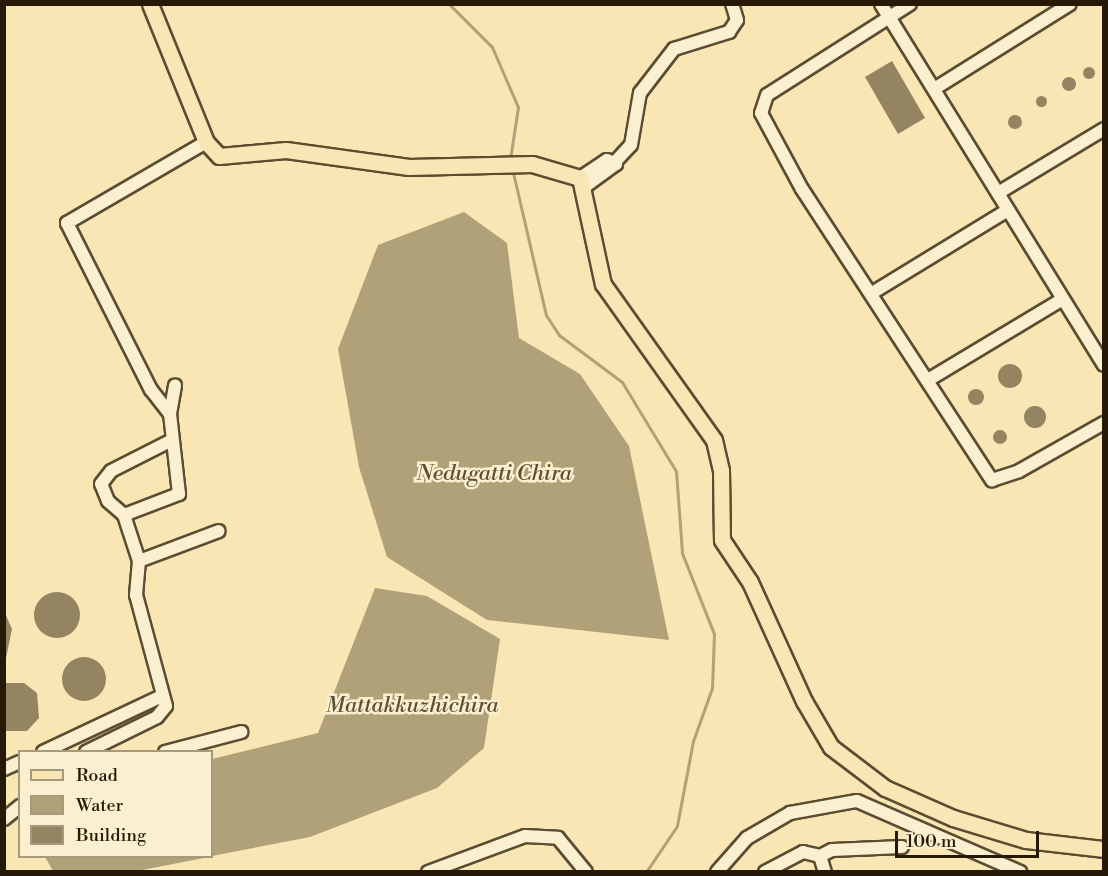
<!DOCTYPE html>
<html>
<head>
<meta charset="utf-8">
<style>
	body { margin:0 }
	#map { position:relative; width:1108px; height:876px; overflow:hidden; background:#f8e7b4; font-family:"Libre Bodoni",serif }
	div>[style] { position:absolute }
	[style*='--x'] { left:calc(var(--x)*1px); top:calc(var(--y)*1px); width:calc(var(--w)*1px); rotate:calc(var(--a)*1deg) }
	.water>* { inset:0; background:#b1a179 }
	.stream>* { height:3px; margin:-1.5px; padding:0 1.5px; transform-origin:1.5px; border-radius:1.5px; background:#b1a179 }
	.building>* { inset:0; background:#948461 }
	.round { border-radius:50% }
	.roads { filter:drop-shadow(2px 0 #5b4c32) drop-shadow(-2px 0 #5b4c32) drop-shadow(0 2px #5b4c32) drop-shadow(0 -2px #5b4c32) }
	.minor>* { height:12px; margin:-6px; padding:0 6px; transform-origin:6px; border-radius:6px; background:#faefce }
	.major>* { height:15px; margin:-7.5px; padding:0 7.5px; transform-origin:7.5px; border-radius:7.5px; background:#f8e7b4 }
	span { translate:-50% -50%; white-space:nowrap; text-align:center; line-height:1.15; -webkit-text-stroke:5px #faefce; paint-order:stroke }
	.water-label { font-size:22px; color:#5e4f35; font-style:italic }
	.frame { position:absolute; inset:0; border:6px solid #271907; pointer-events:none }
	.legend { position:absolute; left:18px; top:750px; width:195px; height:108px; box-sizing:border-box; background:#faefce; border:2px solid #a6997e; margin:0; padding:8px 10px; list-style:none; font-size:18px; color:#271907 }
	.legend li { display:flex; align-items:center; gap:12px; height:30px }
	.legend b { width:30px; border:2px solid #a6997e }
	.scale { position:absolute; left:895px; top:831px; width:144px; height:27px; box-sizing:border-box; border:3px solid #271907; border-top:0; padding-left:8px; font-size:18px; line-height:21px; white-space:nowrap; color:#271907; -webkit-text-stroke:4px #faefce; paint-order:stroke }
</style>
</head>
<body>
<div id="map">
	<div class="water">
		<i style="clip-path:polygon(464px 212px,507px 243px,519px 338px,580px 374px,629px 446px,669px 640px,487px 620px,387px 557px,359px 467px,338px 349px,378px 245px)"></i>
		<i style="clip-path:polygon(375px 588px,427px 596px,500px 639px,484px 748px,437px 788px,310px 837px,212px 856px,212px 759px,318px 733px)"></i>
		<i style="clip-path:polygon(45px 857px,209px 857px,132px 872px,53px 871px)"></i>
	</div>
	<div class="stream">
		<i style="--x:449;--y:4;--w:61;--a:45"></i>
		<i style="--x:492;--y:47;--w:65;--a:66.6"></i>
		<i style="--x:518;--y:107;--w:53;--a:98.7"></i>
		<i style="--x:512;--y:168;--w:151;--a:77"></i>
		<i style="--x:546;--y:315;--w:24;--a:57"></i>
		<i style="--x:559;--y:335;--w:79;--a:36.7"></i>
		<i style="--x:622;--y:382;--w:104;--a:58.8"></i>
		<i style="--x:676;--y:471;--w:82;--a:85.8"></i>
		<i style="--x:682;--y:553;--w:87;--a:68.4"></i>
		<i style="--x:714;--y:634;--w:54;--a:92.1"></i>
		<i style="--x:712;--y:688;--w:56;--a:109.7"></i>
		<i style="--x:693;--y:741;--w:86;--a:100.7"></i>
		<i style="--x:677;--y:826;--w:55;--a:124"></i>
	</div>
	<div class="building">
		<i style="clip-path:polygon(892px 61px,925px 118px,898px 134px,865px 77px)"></i>
		<i class="round" style="left:1083px;top:67px;width:12px;height:12px"></i>
		<i class="round" style="left:1062px;top:77px;width:14px;height:14px"></i>
		<i class="round" style="left:1035.5px;top:95.5px;width:11px;height:11px"></i>
		<i class="round" style="left:1008px;top:115px;width:14px;height:14px"></i>
		<i class="round" style="left:998px;top:364px;width:24px;height:24px"></i>
		<i class="round" style="left:968px;top:389px;width:16px;height:16px"></i>
		<i class="round" style="left:1024px;top:406px;width:22px;height:22px"></i>
		<i class="round" style="left:993px;top:430px;width:14px;height:14px"></i>
		<i class="round" style="left:34px;top:592px;width:46px;height:46px"></i>
		<i style="clip-path:polygon(4px 611px,12px 629px,6px 658px,4px 658px)"></i>
		<i class="round" style="left:62px;top:657px;width:44px;height:44px"></i>
		<i style="clip-path:polygon(4px 683px,24px 683px,37px 693px,39px 718px,27px 731px,4px 731px)"></i>
	</div>
	<div class="roads">
		<div class="minor">
			<i style="--x:881;--y:4;--w:424;--a:58.3"></i>
			<i style="--x:910;--y:4;--w:169;--a:147.5"></i>
			<i style="--x:767;--y:95;--w:19;--a:108"></i>
			<i style="--x:761;--y:113;--w:86;--a:61.7"></i>
			<i style="--x:802;--y:189;--w:348;--a:56.9"></i>
			<i style="--x:992;--y:480;--w:28;--a:-18"></i>
			<i style="--x:1019;--y:471;--w:98;--a:-29.5"></i>
			<i style="--x:934;--y:89;--w:160;--a:-32"></i>
			<i style="--x:615;--y:162;--w:23;--a:-47"></i>
			<i style="--x:631;--y:145;--w:53;--a:-80.2"></i>
			<i style="--x:640;--y:93;--w:56;--a:-52.3"></i>
			<i style="--x:674;--y:49;--w:58;--a:-17.2"></i>
			<i style="--x:729;--y:32;--w:14;--a:-56"></i>
			<i style="--x:737;--y:20;--w:17;--a:-107"></i>
			<i style="--x:580;--y:178;--w:32;--a:-34"></i>
			<i style="--x:607;--y:160;--w:10;--a:24"></i>
			<i style="--x:616;--y:164;--w:39;--a:144"></i>
			<i style="--x:998;--y:193;--w:124;--a:-31.1"></i>
			<i style="--x:872;--y:293;--w:159;--a:-31.4"></i>
			<i style="--x:928;--y:380;--w:157;--a:-31"></i>
			<i style="--x:170;--y:414;--w:29;--a:-80"></i>
			<i style="--x:124;--y:515;--w:59;--a:-20.9"></i>
			<i style="--x:179;--y:494;--w:81;--a:-96.4"></i>
			<i style="--x:170;--y:414;--w:31;--a:-128"></i>
			<i style="--x:151;--y:390;--w:187;--a:-116.7"></i>
			<i style="--x:67;--y:223;--w:161;--a:-30.2"></i>
			<i style="--x:139;--y:561;--w:85;--a:-20.6"></i>
			<i style="--x:43;--y:752;--w:132;--a:-25.2"></i>
			<i style="--x:86;--y:752;--w:79;--a:-26.2"></i>
			<i style="--x:157;--y:717;--w:14;--a:-51"></i>
			<i style="--x:166;--y:706;--w:115;--a:-105.1"></i>
			<i style="--x:136;--y:595;--w:34;--a:-85"></i>
			<i style="--x:139;--y:561;--w:48;--a:-108.1"></i>
			<i style="--x:124;--y:515;--w:21;--a:-139"></i>
			<i style="--x:108;--y:501;--w:18;--a:-112"></i>
			<i style="--x:101;--y:484;--w:16;--a:-52"></i>
			<i style="--x:111;--y:471;--w:68;--a:-26.9"></i>
			<i style="--x:165;--y:752;--w:79;--a:-14.7"></i>
			<i style="--x:4;--y:769;--w:17;--a:-24"></i>
			<i style="--x:4;--y:819;--w:21;--a:-39"></i>
			<i style="--x:820;--y:856;--w:17;--a:73"></i>
			<i style="--x:428;--y:872;--w:103;--a:-20.4"></i>
			<i style="--x:525;--y:836;--w:33;--a:3"></i>
			<i style="--x:558;--y:838;--w:44;--a:50.5"></i>
			<i style="--x:717;--y:872;--w:45;--a:-48.6"></i>
			<i style="--x:747;--y:838;--w:50;--a:-30.2"></i>
			<i style="--x:790;--y:813;--w:68;--a:-10.2"></i>
			<i style="--x:857;--y:801;--w:178;--a:23.5"></i>
			<i style="--x:765;--y:872;--w:43;--a:-27.8"></i>
			<i style="--x:803;--y:852;--w:17;--a:13"></i>
			<i style="--x:820;--y:856;--w:13;--a:-27"></i>
			<i style="--x:832;--y:850;--w:70;--a:-2.5"></i>
		</div>
		<div class="major">
			<i style="--x:150;--y:4;--w:149;--a:67.9"></i>
			<i style="--x:206;--y:142;--w:19;--a:47"></i>
			<i style="--x:219;--y:156;--w:67;--a:-5.1"></i>
			<i style="--x:286;--y:150;--w:124;--a:7.9"></i>
			<i style="--x:409;--y:167;--w:123;--a:-1.4"></i>
			<i style="--x:532;--y:164;--w:50;--a:16.3"></i>
			<i style="--x:580;--y:178;--w:108;--a:77.8"></i>
			<i style="--x:603;--y:284;--w:191;--a:54.6"></i>
			<i style="--x:714;--y:440;--w:31;--a:77"></i>
			<i style="--x:721;--y:470;--w:70;--a:89.2"></i>
			<i style="--x:722;--y:540;--w:50;--a:56.3"></i>
			<i style="--x:750;--y:582;--w:131;--a:65.6"></i>
			<i style="--x:804;--y:701;--w:53;--a:59.6"></i>
			<i style="--x:831;--y:747;--w:68;--a:37.2"></i>
			<i style="--x:885;--y:788;--w:74;--a:23.8"></i>
			<i style="--x:953;--y:818;--w:76;--a:16.8"></i>
			<i style="--x:1026;--y:840;--w:79;--a:6.6"></i>
		</div>
	</div>
	<div class="water-label">
		<span style="left:494px;top:474px">Nedugatti Chira</span>
		<span style="left:412px;top:706px">Mattakkuzhichira</span>
	</div>
	<div class="frame"></div>
	<ul class="legend">
	<li><b style="height:8px;background:#f8e7b4"></b>Road</li>
	<li><b style="height:16px;background:#b1a179"></b>Water</li>
	<li><b style="height:16px;background:#948461"></b>Building</li>
	</ul>
	<div class="scale">100 m</div>
</div>
</body>
</html>
